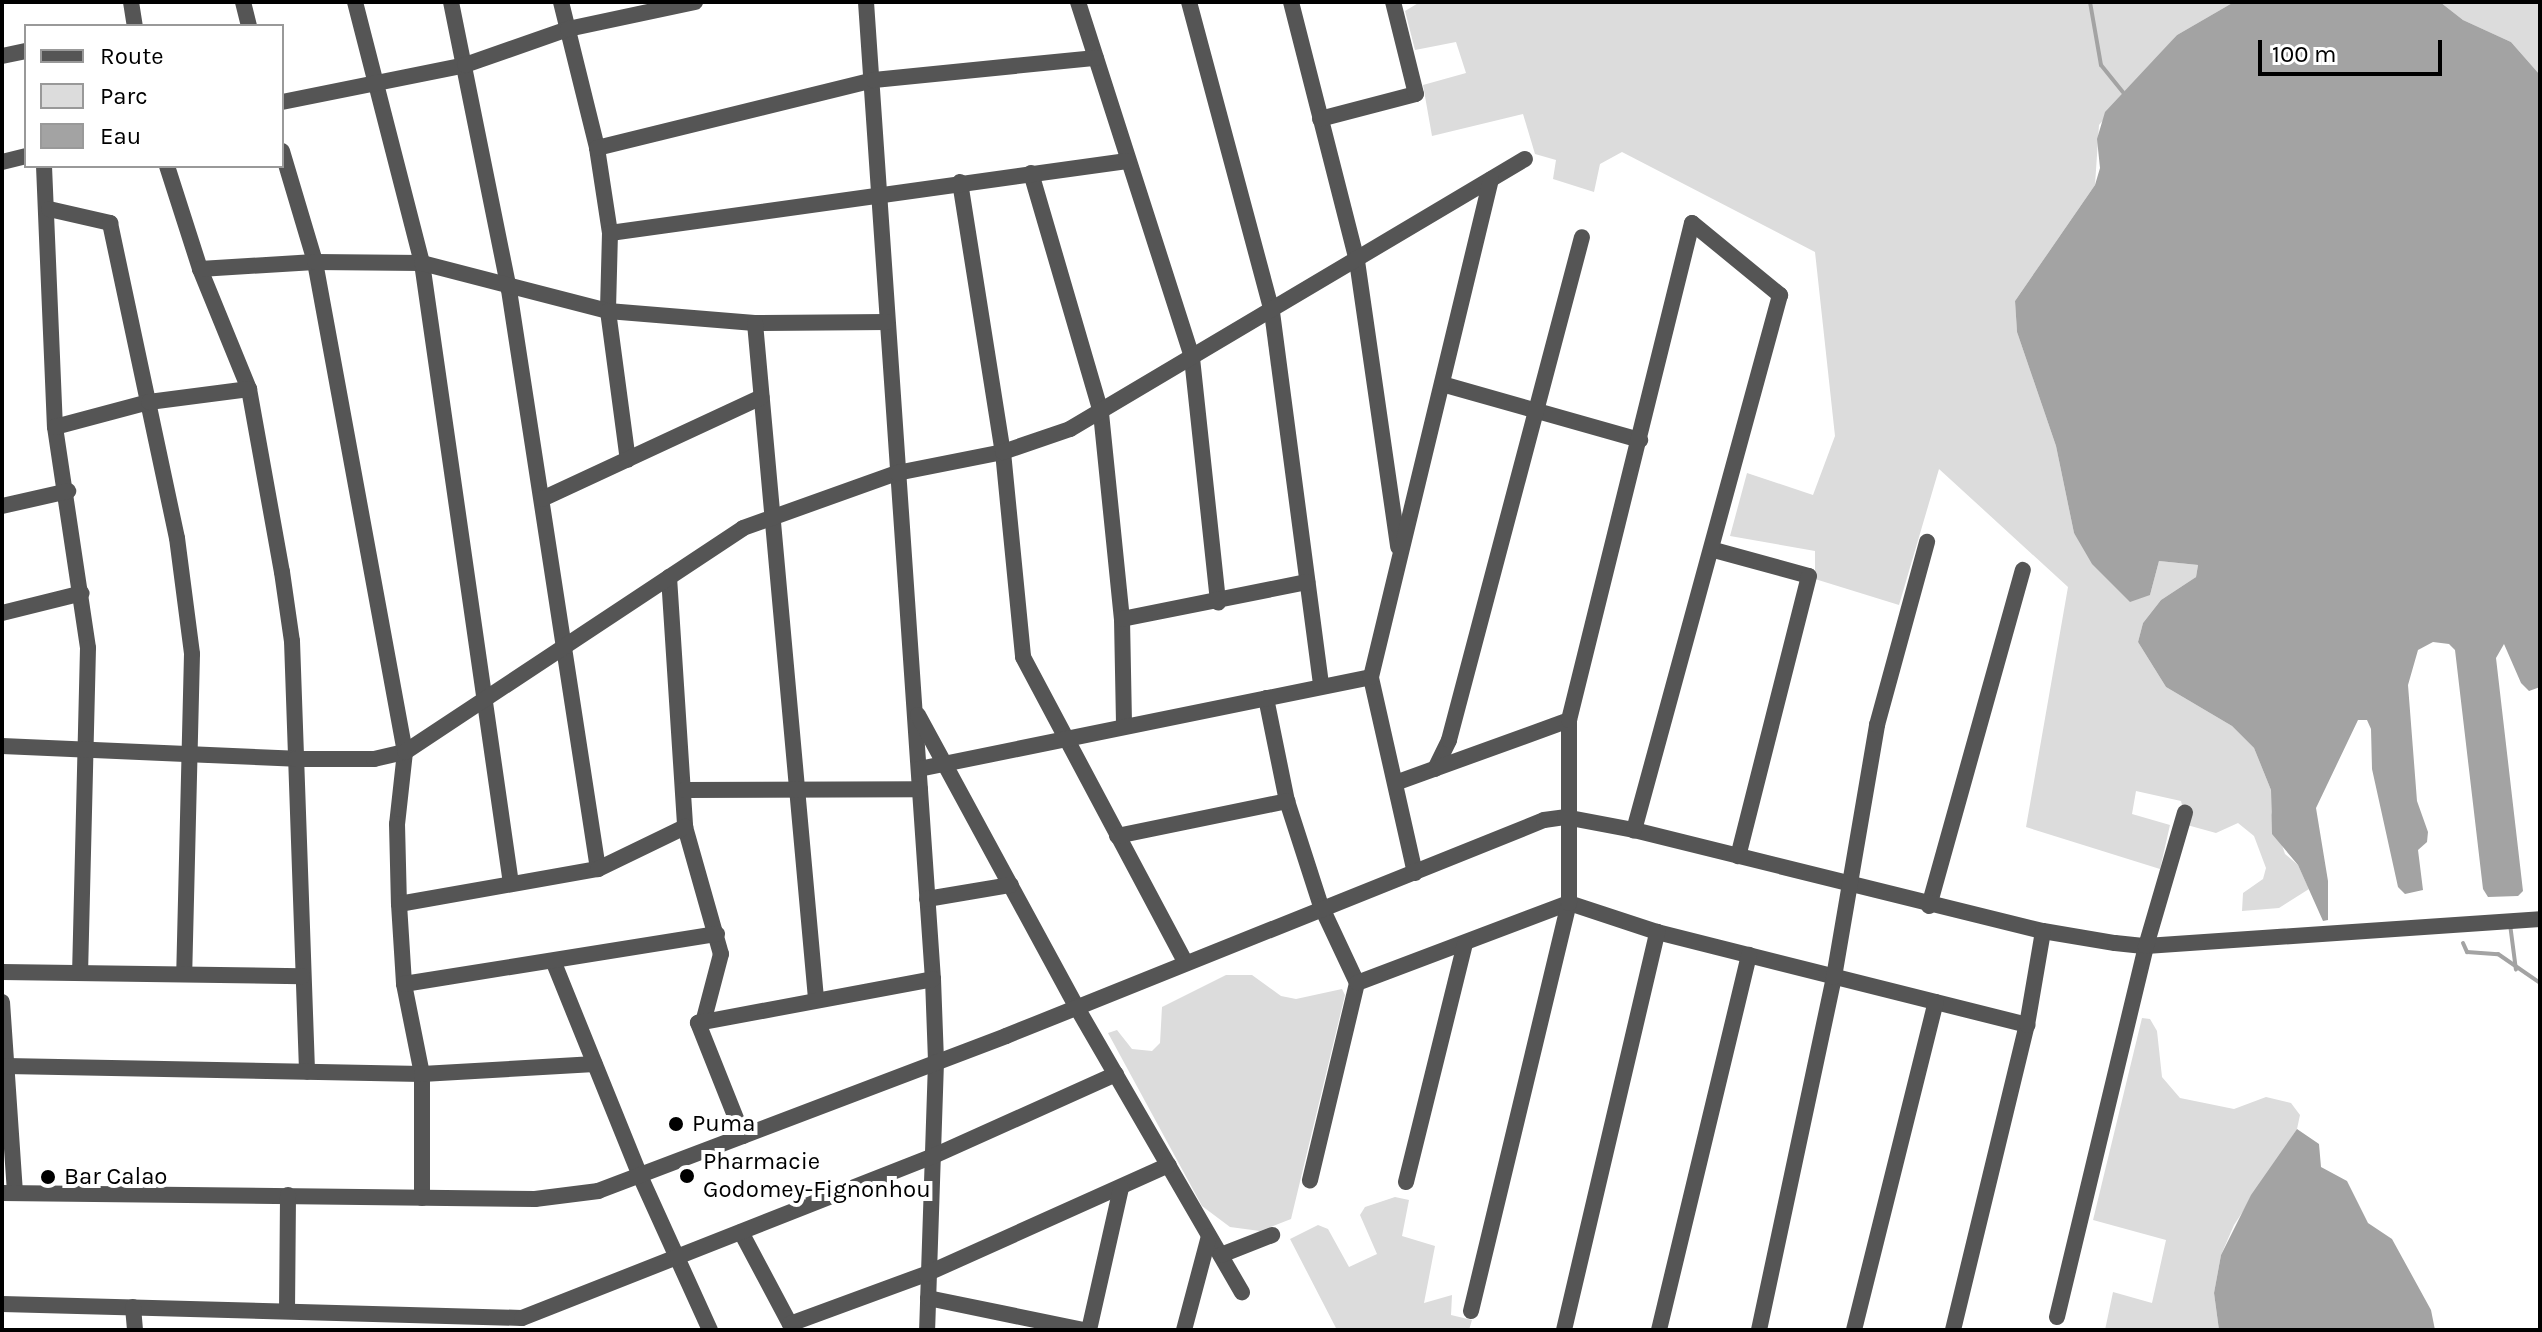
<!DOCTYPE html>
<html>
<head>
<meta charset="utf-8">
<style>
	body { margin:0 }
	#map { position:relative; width:2542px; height:1332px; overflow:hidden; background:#fff; font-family:Karla,sans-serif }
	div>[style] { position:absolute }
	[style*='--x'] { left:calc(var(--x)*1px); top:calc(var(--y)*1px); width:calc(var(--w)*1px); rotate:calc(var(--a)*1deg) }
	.green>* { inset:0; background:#dcdcdc }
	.water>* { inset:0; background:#a3a3a3 }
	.stream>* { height:4px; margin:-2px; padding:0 2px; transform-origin:2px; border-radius:2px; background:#a3a3a3 }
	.minor>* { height:16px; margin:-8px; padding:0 8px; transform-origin:8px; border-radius:8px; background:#555 }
	.dots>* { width:22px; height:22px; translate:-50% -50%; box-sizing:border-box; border:4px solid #fff; border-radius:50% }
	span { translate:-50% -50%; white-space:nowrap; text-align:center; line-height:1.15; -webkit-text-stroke:8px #fff; paint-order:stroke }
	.poi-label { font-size:24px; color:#000 }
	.left { translate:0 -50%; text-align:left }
	.frame { position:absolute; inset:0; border:4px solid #000; pointer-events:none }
	.legend { position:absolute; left:24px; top:24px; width:260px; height:144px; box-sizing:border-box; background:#fff; border:2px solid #999; margin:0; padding:10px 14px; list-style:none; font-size:24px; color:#000 }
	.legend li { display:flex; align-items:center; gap:16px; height:40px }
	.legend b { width:40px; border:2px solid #999 }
	.scale { position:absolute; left:2258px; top:40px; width:184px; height:36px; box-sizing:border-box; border:4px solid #000; border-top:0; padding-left:10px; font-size:24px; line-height:28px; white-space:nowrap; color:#000; -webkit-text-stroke:6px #fff; paint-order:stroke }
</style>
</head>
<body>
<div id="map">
	<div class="green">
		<i style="clip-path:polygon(1420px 2px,2234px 2px,2177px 35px,2099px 125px,2095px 185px,2015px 301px,2017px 332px,2056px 446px,2074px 533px,2119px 589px,2150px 595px,2159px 561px,2198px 565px,2196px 577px,2161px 600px,2143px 623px,2138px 642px,2166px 687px,2232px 726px,2254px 748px,2271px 790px,2271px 812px,2285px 854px,2298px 865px,2309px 889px,2279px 908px,2242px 911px,2243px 893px,2263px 879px,2266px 868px,2254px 836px,2238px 823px,2216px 833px,2187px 825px,2181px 801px,2136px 791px,2132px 814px,2170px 825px,2160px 869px,2026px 827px,2068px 587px,1939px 469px,1899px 605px,1815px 579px,1815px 551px,1730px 536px,1747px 473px,1813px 495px,1835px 436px,1815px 252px,1622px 152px,1600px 164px,1594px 192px,1553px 179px,1556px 160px,1535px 154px,1523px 114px,1432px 136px,1423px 85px,1466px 73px,1456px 42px,1415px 50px,1405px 11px)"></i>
		<i style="clip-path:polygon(2440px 2px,2540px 2px,2540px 75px,2511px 42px,2463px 20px)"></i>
		<i style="clip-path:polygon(1226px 975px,1252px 975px,1281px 996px,1296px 999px,1342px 989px,1345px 995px,1291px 1219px,1260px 1231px,1230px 1227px,1202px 1206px,1108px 1033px,1117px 1030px,1132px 1049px,1152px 1051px,1160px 1043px,1162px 1007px)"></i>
		<i style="clip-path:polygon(2142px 1018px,2150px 1019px,2157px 1031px,2162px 1077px,2180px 1098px,2234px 1109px,2266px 1097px,2291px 1103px,2300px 1115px,2297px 1129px,2234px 1225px,2221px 1255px,2214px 1293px,2219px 1330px,2105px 1330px,2113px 1292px,2152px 1303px,2166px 1240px,2093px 1220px)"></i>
		<i style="clip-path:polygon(1395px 1197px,1409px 1200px,1402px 1236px,1435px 1246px,1424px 1303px,1452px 1295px,1451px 1315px,1472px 1320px,1469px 1330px,1337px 1330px,1290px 1239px,1318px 1225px,1328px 1229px,1349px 1267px,1377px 1254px,1360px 1215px,1365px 1207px)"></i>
	</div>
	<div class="water">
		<i style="clip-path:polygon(2234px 2px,2440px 2px,2463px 20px,2511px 42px,2540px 75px,2540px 687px,2529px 691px,2521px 683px,2504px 644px,2496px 658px,2523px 891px,2518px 896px,2488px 897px,2483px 889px,2455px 650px,2449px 644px,2433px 642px,2418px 650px,2408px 685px,2417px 801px,2428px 832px,2427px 842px,2418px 850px,2423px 890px,2405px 894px,2398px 887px,2372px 769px,2371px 729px,2367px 720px,2358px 720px,2316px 808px,2328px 881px,2328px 920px,2323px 921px,2298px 865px,2272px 834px,2271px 790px,2254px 748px,2232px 726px,2166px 687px,2138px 642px,2143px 623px,2161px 600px,2196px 577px,2198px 565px,2159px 561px,2150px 595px,2130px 602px,2092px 564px,2074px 533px,2056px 446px,2017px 332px,2015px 301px,2095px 185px,2100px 168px,2097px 139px,2105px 112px,2177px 35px)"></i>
		<i style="clip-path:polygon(2297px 1129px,2319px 1144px,2321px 1167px,2347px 1181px,2368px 1223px,2392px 1239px,2431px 1310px,2435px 1330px,2219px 1330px,2214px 1293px,2221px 1255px,2251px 1195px)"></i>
	</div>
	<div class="stream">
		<i style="--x:2090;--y:2;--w:64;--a:80.1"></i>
		<i style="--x:2101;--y:65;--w:35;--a:51"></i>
		<i style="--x:2510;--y:924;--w:46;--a:82.6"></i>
		<i style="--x:2463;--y:943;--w:10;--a:66"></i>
		<i style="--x:2467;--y:952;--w:31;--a:4"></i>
		<i style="--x:2498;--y:954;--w:51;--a:34.6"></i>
	</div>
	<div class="minor">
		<i style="--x:131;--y:2;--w:24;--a:81"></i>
		<i style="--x:243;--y:2;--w:25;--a:76"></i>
		<i style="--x:355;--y:2;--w:269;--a:75.6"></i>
		<i style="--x:422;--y:263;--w:627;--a:81.84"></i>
		<i style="--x:451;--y:2;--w:294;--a:78.6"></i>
		<i style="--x:509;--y:290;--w:586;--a:81.26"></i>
		<i style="--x:561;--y:2;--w:150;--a:76.1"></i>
		<i style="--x:597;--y:148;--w:86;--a:81.3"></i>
		<i style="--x:610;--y:233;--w:78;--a:91.5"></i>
		<i style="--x:608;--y:311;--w:150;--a:82.4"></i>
		<i style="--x:866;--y:2;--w:979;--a:86.08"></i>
		<i style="--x:933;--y:979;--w:83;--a:87.9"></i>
		<i style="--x:936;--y:1062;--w:268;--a:91.9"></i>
		<i style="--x:1078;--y:2;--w:374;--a:72.2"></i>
		<i style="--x:1192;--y:358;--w:246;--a:83.9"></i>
		<i style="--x:1189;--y:2;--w:321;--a:75"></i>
		<i style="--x:1272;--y:312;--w:377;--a:82.5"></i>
		<i style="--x:1291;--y:2;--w:267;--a:75.7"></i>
		<i style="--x:1357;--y:261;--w:289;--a:81.8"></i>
		<i style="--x:2;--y:56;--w:25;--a:-12"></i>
		<i style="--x:282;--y:102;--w:187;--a:-11.4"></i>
		<i style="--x:465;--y:65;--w:109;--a:-19.3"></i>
		<i style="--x:568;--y:29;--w:130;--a:-12"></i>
		<i style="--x:1320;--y:119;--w:99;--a:-14.6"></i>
		<i style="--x:1416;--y:94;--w:95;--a:-104"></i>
		<i style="--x:597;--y:148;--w:285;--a:-13.8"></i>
		<i style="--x:874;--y:80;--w:223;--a:-5.7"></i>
		<i style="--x:282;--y:151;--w:116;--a:73.4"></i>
		<i style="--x:315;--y:262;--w:498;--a:79.6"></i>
		<i style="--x:405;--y:752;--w:72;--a:96.3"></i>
		<i style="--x:397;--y:824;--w:80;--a:88.6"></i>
		<i style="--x:399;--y:904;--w:80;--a:86.4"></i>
		<i style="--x:404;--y:984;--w:92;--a:78.7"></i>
		<i style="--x:422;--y:1074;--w:124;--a:90"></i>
		<i style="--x:2;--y:162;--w:25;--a:-14"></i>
		<i style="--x:44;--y:166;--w:261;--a:87.6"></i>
		<i style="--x:55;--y:427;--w:223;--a:81.5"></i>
		<i style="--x:88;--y:648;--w:325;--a:91.4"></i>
		<i style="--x:167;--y:166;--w:108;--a:72.2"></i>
		<i style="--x:200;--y:269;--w:130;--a:67.8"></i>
		<i style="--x:249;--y:389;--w:186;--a:79.8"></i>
		<i style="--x:282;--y:572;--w:70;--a:81.8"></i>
		<i style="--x:292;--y:641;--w:431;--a:88"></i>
		<i style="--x:1031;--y:173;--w:250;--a:73.7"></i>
		<i style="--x:1101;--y:413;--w:207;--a:84.2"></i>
		<i style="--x:1122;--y:619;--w:107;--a:88.9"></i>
		<i style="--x:960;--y:182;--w:273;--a:81"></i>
		<i style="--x:1003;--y:452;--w:206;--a:84.4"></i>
		<i style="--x:1023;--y:657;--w:345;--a:62"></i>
		<i style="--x:49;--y:209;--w:63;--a:12.9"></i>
		<i style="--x:110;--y:223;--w:322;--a:78"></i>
		<i style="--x:177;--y:538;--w:117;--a:82.6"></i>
		<i style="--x:192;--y:654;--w:320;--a:91.4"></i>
		<i style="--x:610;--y:233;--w:522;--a:-7.93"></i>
		<i style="--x:200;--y:269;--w:115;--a:-3.5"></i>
		<i style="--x:315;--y:262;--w:107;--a:0.5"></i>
		<i style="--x:422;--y:263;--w:192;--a:14.5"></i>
		<i style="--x:608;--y:311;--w:147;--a:4.7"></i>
		<i style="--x:755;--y:323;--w:132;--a:-0.4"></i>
		<i style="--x:755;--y:323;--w:678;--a:84.84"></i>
		<i style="--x:1442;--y:384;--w:206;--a:15.8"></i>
		<i style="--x:55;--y:427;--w:97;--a:-14.9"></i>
		<i style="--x:149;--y:402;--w:101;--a:-7.4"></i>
		<i style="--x:542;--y:499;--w:242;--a:-24.9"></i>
		<i style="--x:2;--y:506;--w:68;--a:-12.8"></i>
		<i style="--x:1714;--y:550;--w:98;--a:15.3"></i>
		<i style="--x:1809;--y:576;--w:289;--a:104.2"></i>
		<i style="--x:669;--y:577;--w:251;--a:86.3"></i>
		<i style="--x:685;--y:827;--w:132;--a:74.2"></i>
		<i style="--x:721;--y:954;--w:67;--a:104.7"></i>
		<i style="--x:2;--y:613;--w:82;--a:-14"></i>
		<i style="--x:1122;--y:619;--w:189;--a:-11.3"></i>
		<i style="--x:1266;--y:698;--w:105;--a:78.5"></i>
		<i style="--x:1287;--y:801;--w:110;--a:72.1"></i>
		<i style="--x:1321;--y:906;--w:85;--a:64.9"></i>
		<i style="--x:1357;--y:983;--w:203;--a:103.4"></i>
		<i style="--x:918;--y:715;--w:331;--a:61.5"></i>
		<i style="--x:1076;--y:1006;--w:331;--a:59.9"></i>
		<i style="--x:2;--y:746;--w:294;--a:2.5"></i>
		<i style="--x:296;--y:759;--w:78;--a:0"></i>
		<i style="--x:374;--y:759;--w:32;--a:-13"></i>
		<i style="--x:405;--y:752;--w:405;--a:-33.5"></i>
		<i style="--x:743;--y:528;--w:164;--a:-19.7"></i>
		<i style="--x:897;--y:473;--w:108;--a:-11.2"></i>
		<i style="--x:1003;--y:452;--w:71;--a:-18.9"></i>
		<i style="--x:1070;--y:429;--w:529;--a:-30.69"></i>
		<i style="--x:919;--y:769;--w:461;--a:-11.5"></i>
		<i style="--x:1435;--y:769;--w:32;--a:-64"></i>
		<i style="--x:1449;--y:740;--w:520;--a:-75.19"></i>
		<i style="--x:1398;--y:782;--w:182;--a:-19.9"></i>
		<i style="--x:684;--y:790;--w:236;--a:-0.2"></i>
		<i style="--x:1117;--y:836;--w:174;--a:-11.6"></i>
		<i style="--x:1415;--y:873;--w:201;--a:-102.7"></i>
		<i style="--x:1371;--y:677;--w:512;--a:-76.45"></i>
		<i style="--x:927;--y:899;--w:85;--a:-9.5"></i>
		<i style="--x:399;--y:904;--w:202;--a:-10"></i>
		<i style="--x:598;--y:869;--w:97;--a:-25.8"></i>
		<i style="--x:1929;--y:906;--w:349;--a:-74.4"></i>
		<i style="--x:554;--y:963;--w:232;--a:68"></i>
		<i style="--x:641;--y:1178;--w:167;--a:65.6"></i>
		<i style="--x:2;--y:972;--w:300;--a:0.8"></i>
		<i style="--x:1357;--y:983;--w:227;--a:-20.7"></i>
		<i style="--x:1569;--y:903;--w:93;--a:18.2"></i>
		<i style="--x:1657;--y:932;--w:382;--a:14.1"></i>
		<i style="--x:404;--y:984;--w:317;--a:-9.1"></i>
		<i style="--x:2;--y:1002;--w:191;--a:86.1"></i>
		<i style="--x:6;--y:1066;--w:416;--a:1.1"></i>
		<i style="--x:422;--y:1074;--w:173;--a:-3.3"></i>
		<i style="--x:743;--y:1136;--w:122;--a:-111.7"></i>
		<i style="--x:698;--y:1023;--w:239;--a:-10.6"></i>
		<i style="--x:1406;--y:1182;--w:245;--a:-76.1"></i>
		<i style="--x:2;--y:1193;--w:533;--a:0.64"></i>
		<i style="--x:535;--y:1199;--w:64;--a:-7.2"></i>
		<i style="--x:598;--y:1191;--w:436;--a:-20.8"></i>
		<i style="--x:1006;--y:1036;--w:580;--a:-21.87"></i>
		<i style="--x:1544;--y:820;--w:21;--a:-8"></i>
		<i style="--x:1565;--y:817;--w:70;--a:10.7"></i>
		<i style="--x:1634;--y:830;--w:421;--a:13.9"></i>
		<i style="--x:2043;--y:931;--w:73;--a:9.5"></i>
		<i style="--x:2115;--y:943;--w:31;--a:6"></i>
		<i style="--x:2146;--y:946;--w:395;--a:-3.9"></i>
		<i style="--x:741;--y:1232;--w:111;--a:62"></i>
		<i style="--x:1221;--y:1255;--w:55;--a:-21.4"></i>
		<i style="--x:928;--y:1298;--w:159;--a:11.6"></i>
		<i style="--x:2;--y:1304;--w:520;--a:1.54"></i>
		<i style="--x:522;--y:1318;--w:437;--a:-21.5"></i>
		<i style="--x:929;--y:1158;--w:205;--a:-24.2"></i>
		<i style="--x:133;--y:1307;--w:23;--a:85"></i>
		<i style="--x:287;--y:1311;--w:116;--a:-89.5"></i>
		<i style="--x:1471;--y:1311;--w:420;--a:-76.5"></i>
		<i style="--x:1569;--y:903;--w:183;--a:-90"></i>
		<i style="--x:1569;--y:720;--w:512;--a:-76.1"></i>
		<i style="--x:1692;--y:223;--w:114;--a:39.3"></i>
		<i style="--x:1780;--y:295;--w:555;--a:105.26"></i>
		<i style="--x:2057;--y:1317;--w:382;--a:-76.5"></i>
		<i style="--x:2146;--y:946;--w:139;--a:-73.7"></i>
		<i style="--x:790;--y:1324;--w:145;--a:-20.2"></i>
		<i style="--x:926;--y:1274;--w:266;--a:-24.2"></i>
		<i style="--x:1089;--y:1330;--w:146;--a:-77.3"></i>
		<i style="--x:1184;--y:1330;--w:97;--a:-75.1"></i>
		<i style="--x:1564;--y:1330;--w:409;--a:-76.8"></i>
		<i style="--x:1659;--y:1330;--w:386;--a:-76.5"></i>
		<i style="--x:1759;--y:1330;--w:361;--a:-78"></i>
		<i style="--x:1834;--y:977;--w:256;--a:-80.3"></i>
		<i style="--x:1877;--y:725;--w:190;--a:-74.7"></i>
		<i style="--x:1854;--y:1330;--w:338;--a:-76"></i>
		<i style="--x:1953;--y:1330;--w:314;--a:-76.4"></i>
		<i style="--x:2027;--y:1025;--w:95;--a:-80.3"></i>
	</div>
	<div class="dots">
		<i style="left:676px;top:1124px;background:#000"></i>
		<i style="left:687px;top:1176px;background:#000"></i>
		<i style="left:48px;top:1177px;background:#000"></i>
	</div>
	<div class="poi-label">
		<span class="left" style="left:692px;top:1124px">Puma</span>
		<span class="left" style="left:703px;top:1176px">Pharmacie<br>Godomey-Fignonhou</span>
		<span class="left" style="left:64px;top:1177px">Bar Calao</span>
	</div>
	<div class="frame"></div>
	<ul class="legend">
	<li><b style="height:10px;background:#555"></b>Route</li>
	<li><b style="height:22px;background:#dcdcdc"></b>Parc</li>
	<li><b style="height:22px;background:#a3a3a3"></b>Eau</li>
	</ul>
	<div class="scale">100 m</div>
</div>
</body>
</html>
